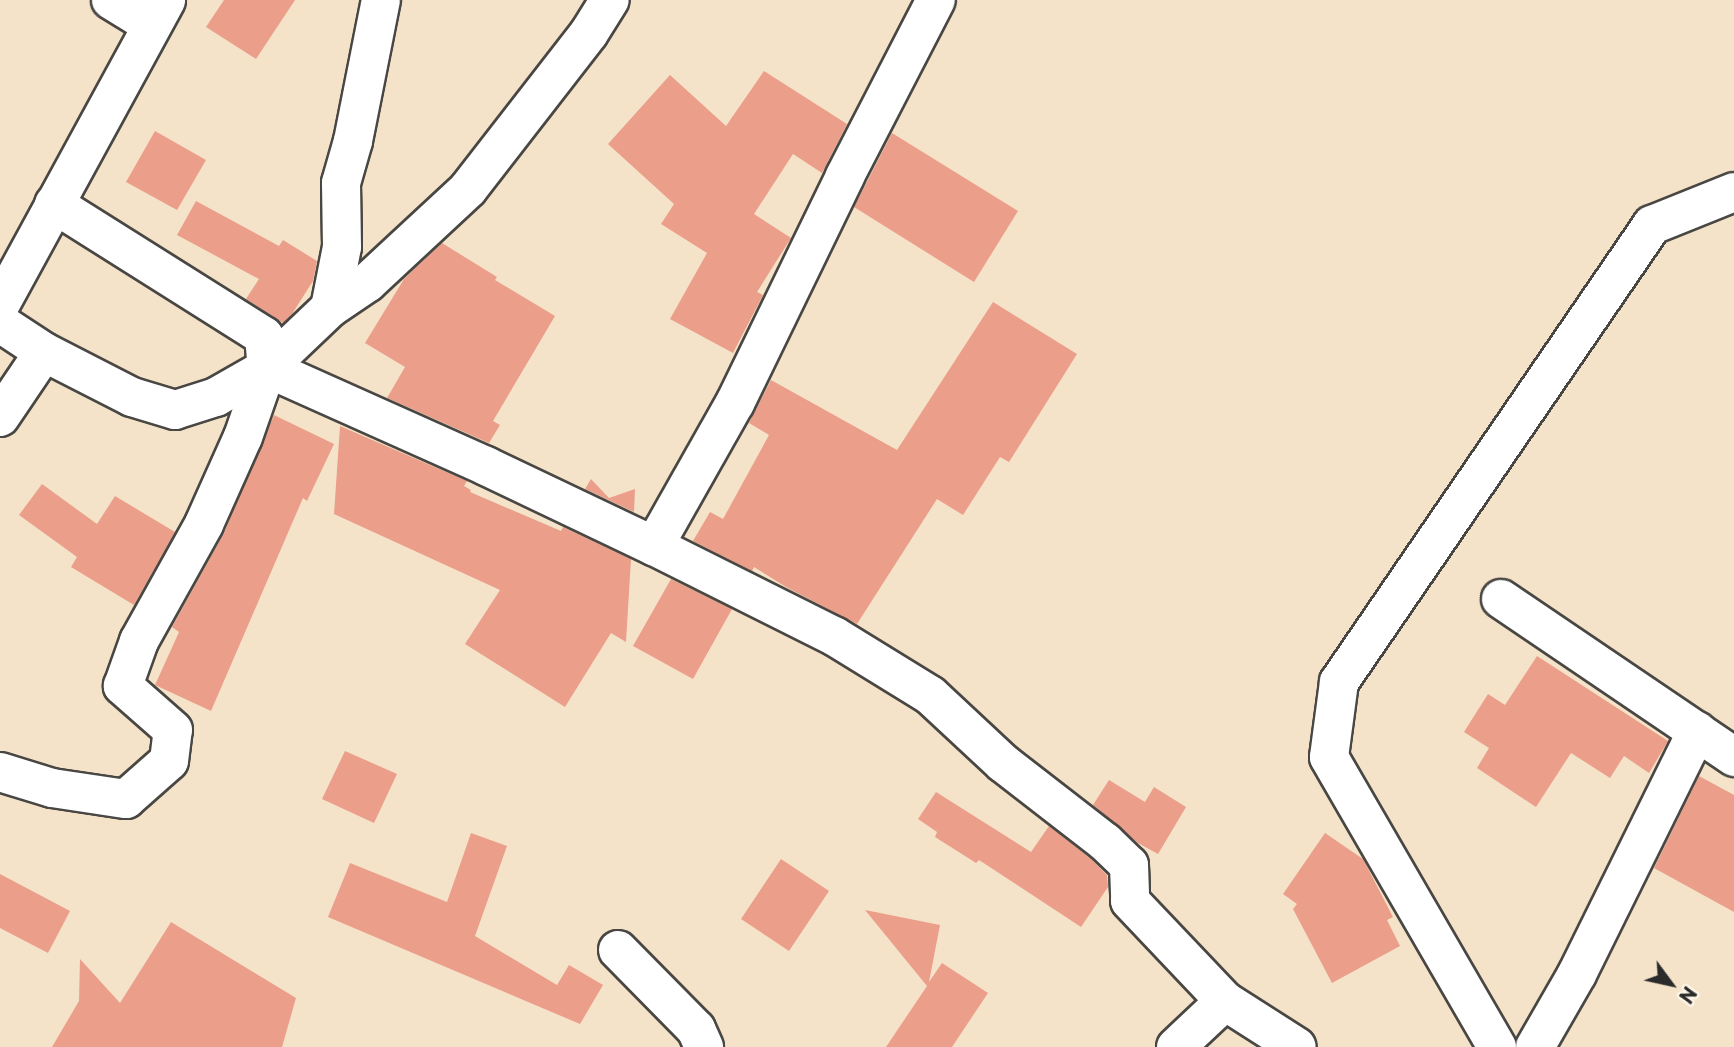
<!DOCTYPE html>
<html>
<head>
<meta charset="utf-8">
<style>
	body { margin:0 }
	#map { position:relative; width:1734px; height:1047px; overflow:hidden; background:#f5e3c9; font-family:"Playpen Sans",sans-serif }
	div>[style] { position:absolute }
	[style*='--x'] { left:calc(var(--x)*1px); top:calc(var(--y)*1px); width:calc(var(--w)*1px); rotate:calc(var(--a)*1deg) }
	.building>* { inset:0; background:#eb9e8a }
	.roads { filter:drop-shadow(2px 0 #494743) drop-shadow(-2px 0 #494743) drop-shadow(0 2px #494743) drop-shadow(0 -2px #494743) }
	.minor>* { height:38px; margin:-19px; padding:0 19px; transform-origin:19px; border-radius:19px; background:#fff }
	span { translate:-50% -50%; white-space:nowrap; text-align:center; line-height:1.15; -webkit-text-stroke:5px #fcf5e5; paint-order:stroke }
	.north { position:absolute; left:1636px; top:949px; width:70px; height:70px; -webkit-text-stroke:5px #fcf5e5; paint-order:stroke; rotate:123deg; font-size:19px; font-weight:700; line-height:28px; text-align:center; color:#2b2b2b }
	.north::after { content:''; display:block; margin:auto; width:24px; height:32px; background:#2b2b2b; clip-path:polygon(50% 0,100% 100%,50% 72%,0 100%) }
</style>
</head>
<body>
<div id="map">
	<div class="building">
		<i style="clip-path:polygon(224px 0,295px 0,256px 59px,206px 27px)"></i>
		<i style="clip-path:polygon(764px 71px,847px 124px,822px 173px,793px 154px,754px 214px,791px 238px,757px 292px,763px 295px,733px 353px,670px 319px,707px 253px,661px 224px,674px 204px,608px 144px,670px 75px,726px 126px)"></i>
		<i style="clip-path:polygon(155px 131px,206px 160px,177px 210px,126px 182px)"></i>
		<i style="clip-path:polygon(892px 133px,1018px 211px,974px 282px,854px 207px)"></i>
		<i style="clip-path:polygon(196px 201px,279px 246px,283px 240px,317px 261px,313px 281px,292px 314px,283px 323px,246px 299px,259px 279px,177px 235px)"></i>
		<i style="clip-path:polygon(442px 243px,497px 277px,495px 280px,555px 316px,493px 421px,500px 425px,489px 443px,387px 398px,405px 367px,365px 343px,404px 279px)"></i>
		<i style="clip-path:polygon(993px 302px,1077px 354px,1009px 462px,1000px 457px,963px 515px,937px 499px,857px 624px,786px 587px,754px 567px,752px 571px,693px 541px,710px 512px,723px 519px,769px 435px,749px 423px,771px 380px,897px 450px)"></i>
		<i style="clip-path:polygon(274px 415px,334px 444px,307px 501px,303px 498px,211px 711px,155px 685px,179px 632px,172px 627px,224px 533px)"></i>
		<i style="clip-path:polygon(340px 426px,467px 481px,464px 486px,471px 490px,470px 492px,561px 531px,563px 527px,631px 559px,626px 642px,611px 633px,565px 707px,465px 644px,500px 590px,334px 514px)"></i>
		<i style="clip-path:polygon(591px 479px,609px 498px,635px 489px,634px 512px,585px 489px)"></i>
		<i style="clip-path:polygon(42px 484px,97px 524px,115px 496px,175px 532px,134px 605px,71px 567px,77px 557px,19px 515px)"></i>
		<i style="clip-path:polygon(671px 579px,732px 609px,693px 679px,633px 646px)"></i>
		<i style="clip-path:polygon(1537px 656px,1668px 741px,1649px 773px,1624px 756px,1610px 778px,1571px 753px,1536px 807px,1477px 768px,1489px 748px,1464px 732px,1488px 694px,1505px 705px)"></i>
		<i style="clip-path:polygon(345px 751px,397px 774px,374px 823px,322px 799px)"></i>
		<i style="clip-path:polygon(1699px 776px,1734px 795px,1734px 912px,1654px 868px)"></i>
		<i style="clip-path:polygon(1109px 780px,1145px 802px,1154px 787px,1186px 807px,1158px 854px,1138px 843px,1093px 805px)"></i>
		<i style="clip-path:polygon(936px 792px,1031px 852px,1049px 826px,1091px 859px,1107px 875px,1108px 887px,1081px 927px,979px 860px,976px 863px,935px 837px,937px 832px,918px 819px)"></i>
		<i style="clip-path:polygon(471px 833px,507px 846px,475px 936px,557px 985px,569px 965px,603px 985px,580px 1024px,328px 917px,350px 863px,447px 902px)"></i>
		<i style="clip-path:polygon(1325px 833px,1363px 859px,1393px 917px,1387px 920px,1400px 946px,1332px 983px,1293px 909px,1297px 904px,1283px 894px)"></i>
		<i style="clip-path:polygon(781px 859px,829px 891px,789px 951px,741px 919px)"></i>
		<i style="clip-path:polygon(0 874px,70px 911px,48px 953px,0 928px)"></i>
		<i style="clip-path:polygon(865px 910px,940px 925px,929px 982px,942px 963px,988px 993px,952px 1047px,886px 1047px,927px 986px)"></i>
		<i style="clip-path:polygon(171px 922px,296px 998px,282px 1047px,52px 1047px,79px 1001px,80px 959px,120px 1003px)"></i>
	</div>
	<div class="roads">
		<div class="minor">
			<i style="--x:111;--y:0;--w:48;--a:31.4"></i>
			<i style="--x:54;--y:204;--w:248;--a:32.2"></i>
			<i style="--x:264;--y:336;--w:32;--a:85"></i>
			<i style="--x:0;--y:305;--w:347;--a:-61.4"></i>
			<i style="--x:330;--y:308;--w:45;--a:-34"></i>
			<i style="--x:367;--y:283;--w:138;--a:-42.9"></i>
			<i style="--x:468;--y:189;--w:197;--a:-52.2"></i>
			<i style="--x:589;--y:33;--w:39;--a:-58"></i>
			<i style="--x:0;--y:323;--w:53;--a:33.4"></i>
			<i style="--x:44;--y:352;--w:99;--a:27.1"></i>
			<i style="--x:132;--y:397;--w:45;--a:16.8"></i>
			<i style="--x:175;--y:410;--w:43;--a:-17.6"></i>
			<i style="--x:216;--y:397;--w:59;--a:-29.6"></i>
			<i style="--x:267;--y:368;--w:87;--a:-43.6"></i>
			<i style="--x:330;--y:308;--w:62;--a:-78.9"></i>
			<i style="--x:342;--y:247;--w:64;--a:-90.9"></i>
			<i style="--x:341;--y:183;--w:44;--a:-74.1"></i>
			<i style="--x:353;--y:141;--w:144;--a:-78.8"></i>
			<i style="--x:0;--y:417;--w:78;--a:-55.9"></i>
			<i style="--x:654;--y:546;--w:164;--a:-60.5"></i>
			<i style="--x:735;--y:403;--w:252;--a:-64.1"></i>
			<i style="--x:845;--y:176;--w:198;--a:-62.7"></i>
			<i style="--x:1501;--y:599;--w:282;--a:34.1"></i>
			<i style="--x:0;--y:772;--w:54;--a:17.1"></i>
			<i style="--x:52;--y:788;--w:75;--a:8.5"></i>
			<i style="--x:126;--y:799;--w:57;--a:-41.5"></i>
			<i style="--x:169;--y:761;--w:31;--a:-83"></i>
			<i style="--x:173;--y:730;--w:67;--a:-138.7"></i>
			<i style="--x:123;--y:686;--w:48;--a:-70.4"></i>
			<i style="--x:139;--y:641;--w:134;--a:-60.9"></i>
			<i style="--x:204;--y:524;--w:95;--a:-65.9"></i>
			<i style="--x:243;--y:437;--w:73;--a:-70.8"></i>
			<i style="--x:267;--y:368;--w:240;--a:24.1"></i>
			<i style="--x:486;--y:466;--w:186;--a:25.5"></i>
			<i style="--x:654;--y:546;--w:201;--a:26.6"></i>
			<i style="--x:834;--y:636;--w:113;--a:31.6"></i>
			<i style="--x:930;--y:695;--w:100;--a:43"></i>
			<i style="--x:1003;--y:763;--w:129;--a:37.8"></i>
			<i style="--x:1105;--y:842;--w:33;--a:44"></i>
			<i style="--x:1129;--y:865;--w:36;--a:88"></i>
			<i style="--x:1130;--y:901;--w:138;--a:46.5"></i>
			<i style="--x:1225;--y:1001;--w:85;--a:32.6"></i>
			<i style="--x:618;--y:950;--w:111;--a:45.4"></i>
			<i style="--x:696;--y:1029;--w:20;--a:66"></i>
			<i style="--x:1176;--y:1047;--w:67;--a:-43.2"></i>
			<i style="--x:1497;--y:1047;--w:335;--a:-120.1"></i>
			<i style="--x:1329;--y:757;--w:76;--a:-82.4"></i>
			<i style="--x:1339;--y:682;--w:554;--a:-55.59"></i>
			<i style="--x:1652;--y:225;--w:88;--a:-21.9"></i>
			<i style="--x:1535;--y:1047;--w:84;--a:-60.1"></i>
			<i style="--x:1577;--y:974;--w:271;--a:-63.7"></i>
		</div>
	</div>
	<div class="north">N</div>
</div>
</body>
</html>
